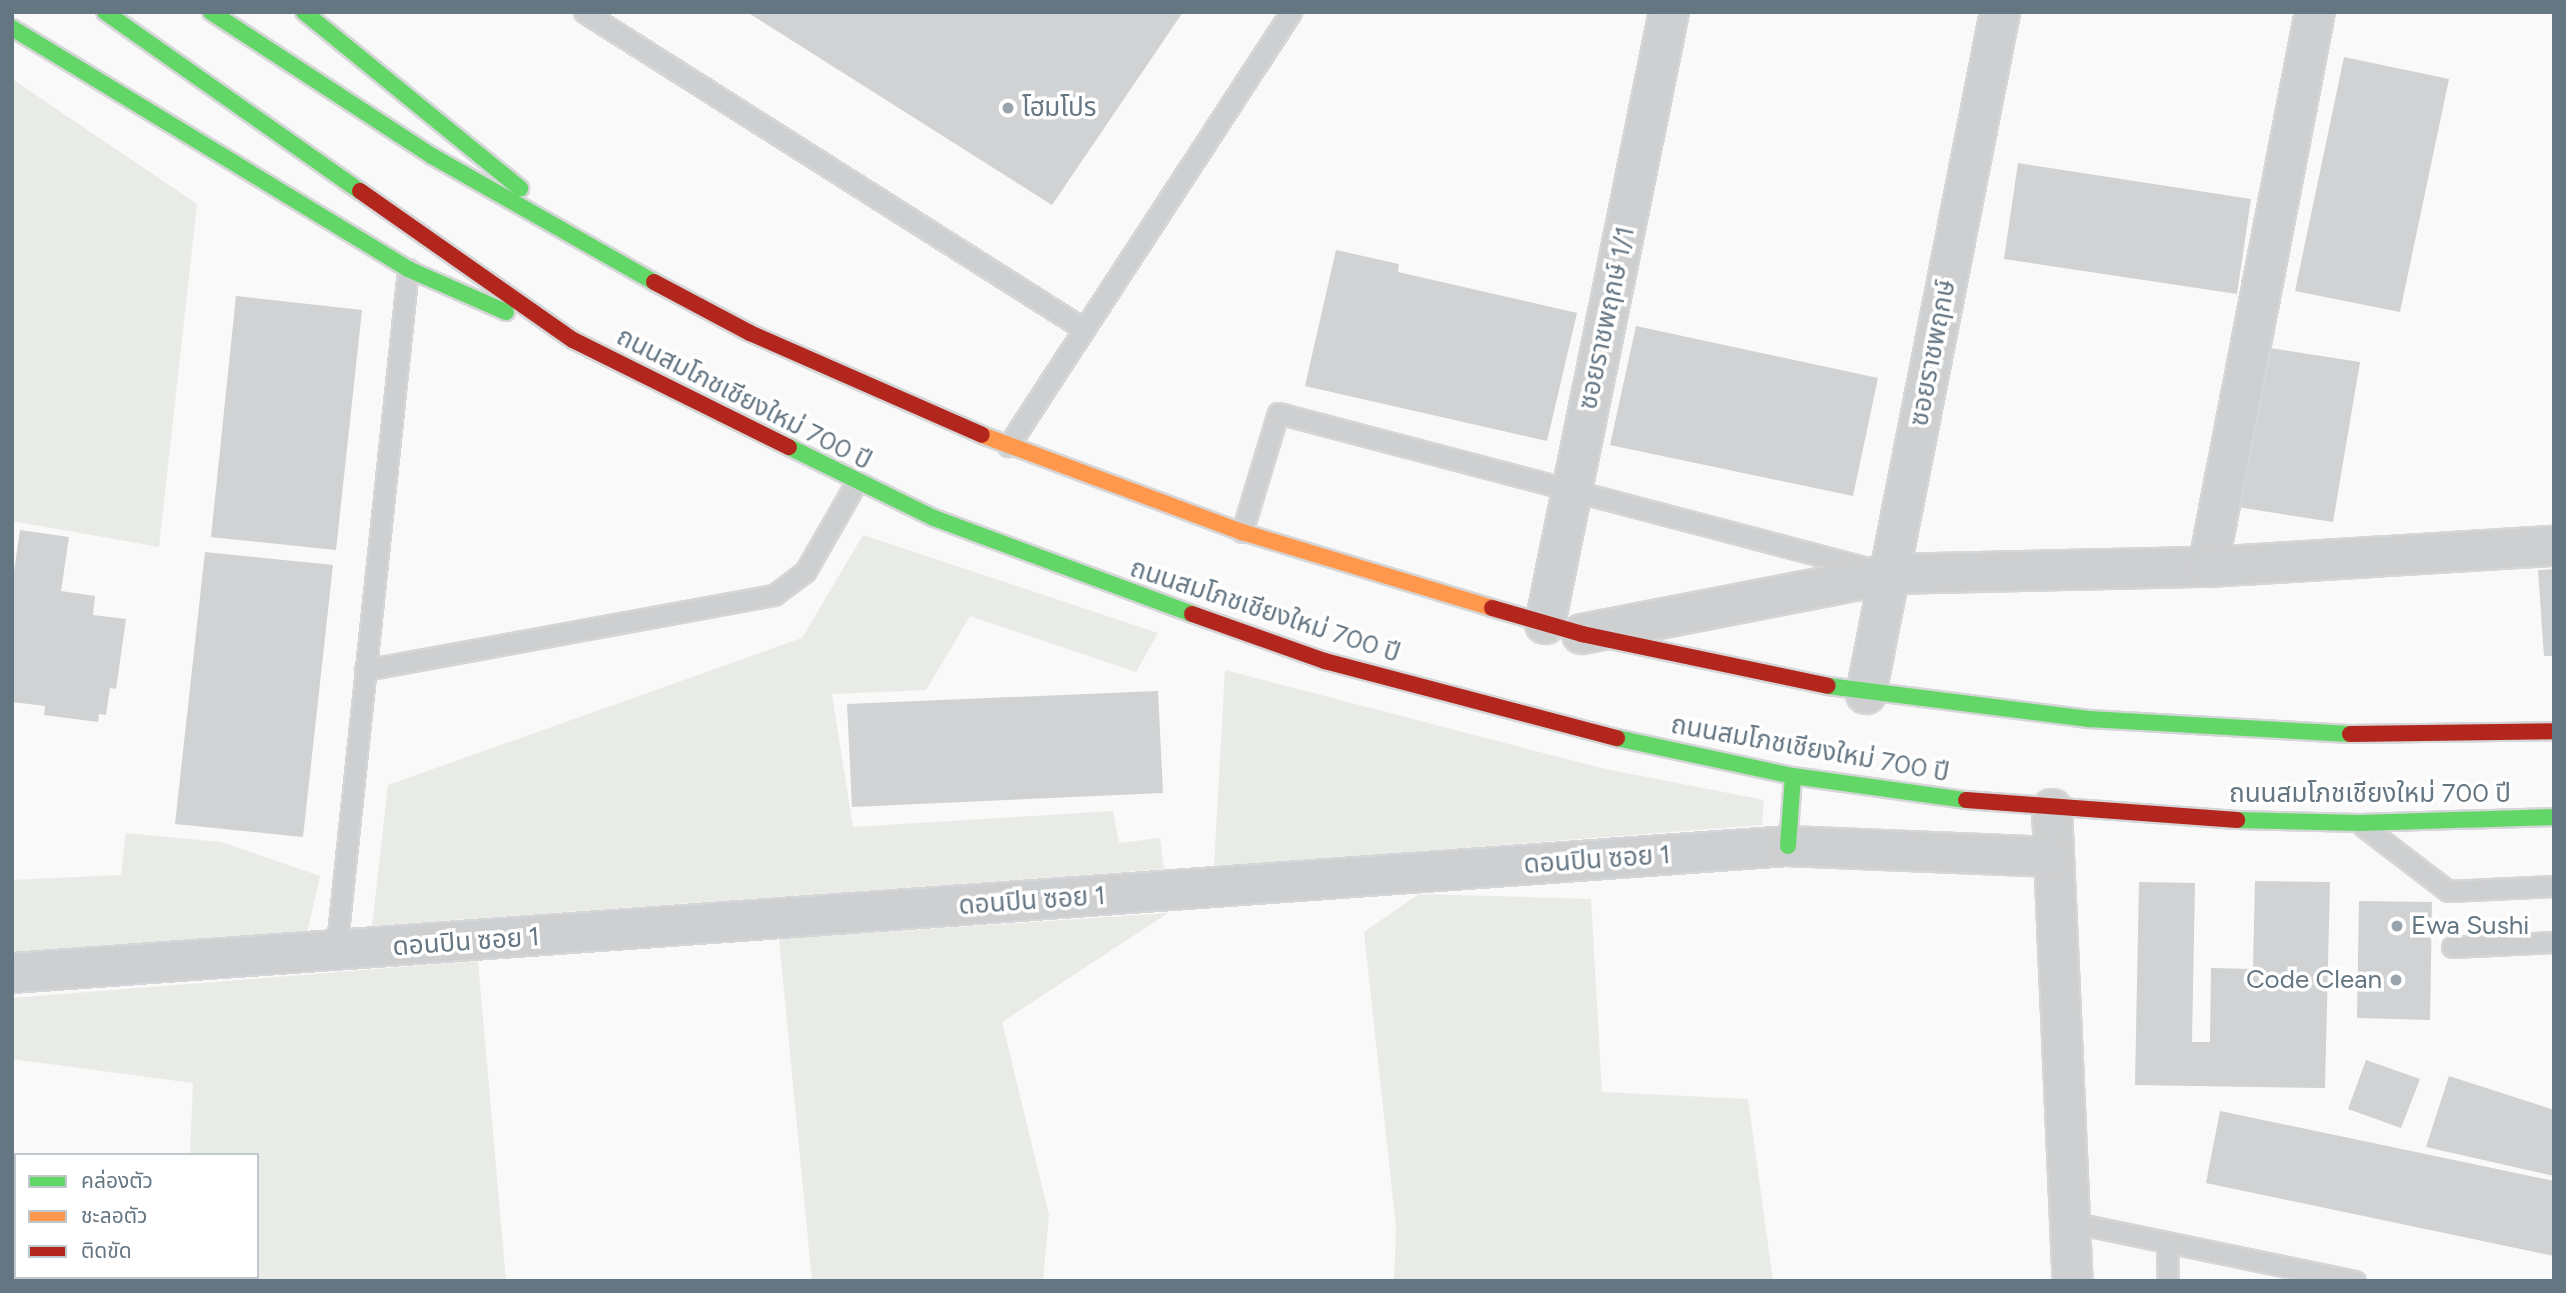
<!DOCTYPE html>
<html>
<head>
<meta charset="utf-8">
<style>
	body { margin:0 }
	#map { position:relative; width:2566px; height:1293px; overflow:hidden; background:#f9f9f9; font-family:Figtree,"Noto Sans Thai",sans-serif }
	div>[style] { position:absolute }
	[style*='--x'] { left:calc(var(--x)*1px); top:calc(var(--y)*1px); width:calc(var(--w)*1px); rotate:calc(var(--a)*1deg) }
	.green>* { inset:0; background:#e8ebe6 }
	.building>* { inset:0; background:#d0d2d3 }
	.roads { filter:drop-shadow(2px 0 #d5d6d7) drop-shadow(-2px 0 #d5d6d7) drop-shadow(0 2px #d5d6d7) drop-shadow(0 -2px #d5d6d7) }
	.lane>* { height:19px; margin:-9.5px; padding:0 9.5px; transform-origin:9.5px; border-radius:9.5px; background:#cecfd0 }
	.street>* { height:38px; margin:-19px; padding:0 19px; transform-origin:19px; border-radius:19px; background:#cecfd0 }
	.fast>* { height:16px; margin:-8px; padding:0 8px; transform-origin:8px; border-radius:8px; background:#63d668 }
	.slow>* { height:16px; margin:-8px; padding:0 8px; transform-origin:8px; border-radius:8px; background:#ff974d }
	.jam>* { height:16px; margin:-8px; padding:0 8px; transform-origin:8px; border-radius:8px; background:#b3261e }
	.dots>* { width:19px; height:19px; translate:-50% -50%; box-sizing:border-box; border:4px solid #fff; border-radius:50% }
	span { translate:-50% -50%; white-space:nowrap; text-align:center; line-height:1.15; -webkit-text-stroke:7px #fff; paint-order:stroke }
	.poi-label { font-size:26px; color:#657683 }
	.left { translate:0 -50%; text-align:left }
	.right { translate:-100% -50%; text-align:right }
	.street-label { font-size:26px; color:#657683 }
	.frame { position:absolute; inset:0; border:14px solid #657683; pointer-events:none }
	.legend { position:absolute; left:14px; top:1153px; width:245px; height:126px; box-sizing:border-box; background:#fff; border:2px solid #c1c8cd; margin:0; padding:9px 12px; list-style:none; font-size:21px; color:#657683 }
	.legend li { display:flex; align-items:center; gap:14px; height:35px }
	.legend b { width:35px; border:2px solid #c1c8cd }
</style>
</head>
<body>
<div id="map">
	<div class="green">
		<i style="clip-path:polygon(12px 79px,197px 204px,159px 547px,12px 521px)"></i>
		<i style="clip-path:polygon(863px 535px,1158px 633px,1136px 672px,970px 616px,926px 690px,832px 694px,853px 827px,1113px 811px,1119px 843px,1160px 838px,1164px 869px,372px 926px,388px 785px,802px 638px)"></i>
		<i style="clip-path:polygon(1225px 670px,1601px 768px,1764px 800px,1762px 825px,1214px 867px)"></i>
		<i style="clip-path:polygon(126px 833px,221px 842px,320px 876px,307px 933px,12px 953px,12px 880px,121px 875px)"></i>
		<i style="clip-path:polygon(1419px 894px,1591px 899px,1602px 1092px,1748px 1099px,1773px 1281px,1394px 1281px,1396px 1227px,1364px 932px)"></i>
		<i style="clip-path:polygon(1168px 913px,1002px 1022px,1049px 1215px,1043px 1281px,812px 1281px,779px 939px)"></i>
		<i style="clip-path:polygon(478px 961px,506px 1281px,135px 1281px,257px 1277px,257px 1155px,190px 1155px,193px 1083px,12px 1059px,12px 998px)"></i>
	</div>
	<div class="building">
		<i style="clip-path:polygon(747px 12px,1183px 12px,1052px 205px)"></i>
		<i style="clip-path:polygon(2344px 57px,2449px 79px,2400px 312px,2295px 291px)"></i>
		<i style="clip-path:polygon(2018px 163px,2251px 199px,2237px 294px,2004px 259px)"></i>
		<i style="clip-path:polygon(1336px 250px,1399px 264px,1398px 272px,1577px 313px,1547px 441px,1305px 386px)"></i>
		<i style="clip-path:polygon(236px 296px,362px 310px,336px 550px,211px 537px)"></i>
		<i style="clip-path:polygon(1636px 326px,1878px 378px,1853px 496px,1610px 445px)"></i>
		<i style="clip-path:polygon(2263px 347px,2360px 362px,2333px 522px,2237px 507px)"></i>
		<i style="clip-path:polygon(20px 530px,69px 537px,61px 591px,95px 596px,93px 615px,126px 619px,116px 689px,110px 688px,106px 715px,99px 714px,98px 722px,44px 715px,45px 706px,12px 702px,12px 585px)"></i>
		<i style="clip-path:polygon(205px 552px,333px 565px,303px 837px,175px 824px)"></i>
		<i style="clip-path:polygon(2554px 569px,2554px 656px,2544px 656px,2538px 570px)"></i>
		<i style="clip-path:polygon(1158px 691px,1163px 793px,852px 807px,847px 704px)"></i>
		<i style="clip-path:polygon(2255px 881px,2330px 882px,2325px 1088px,2135px 1085px,2139px 882px,2195px 883px,2192px 1042px,2210px 1042px,2211px 968px,2253px 969px)"></i>
		<i style="clip-path:polygon(2359px 901px,2432px 902px,2430px 1020px,2357px 1018px)"></i>
		<i style="clip-path:polygon(2366px 1060px,2420px 1079px,2401px 1128px,2348px 1109px)"></i>
		<i style="clip-path:polygon(2449px 1076px,2554px 1110px,2554px 1176px,2426px 1147px)"></i>
		<i style="clip-path:polygon(2220px 1111px,2554px 1181px,2554px 1256px,2206px 1183px)"></i>
	</div>
	<div class="roads">
		<div class="lane">
			<i style="--x:584;--y:12;--w:592;--a:32.37"></i>
			<i style="--x:1008;--y:446;--w:518;--a:-56.89"></i>
			<i style="--x:1242;--y:532;--w:124;--a:-73.2"></i>
			<i style="--x:1278;--y:413;--w:613;--a:14.74"></i>
			<i style="--x:365;--y:670;--w:416;--a:-10.4"></i>
			<i style="--x:774;--y:595;--w:39;--a:-37"></i>
			<i style="--x:805;--y:572;--w:103;--a:-60.2"></i>
			<i style="--x:2363;--y:826;--w:107;--a:37.4"></i>
			<i style="--x:2448;--y:891;--w:106;--a:-2.7"></i>
			<i style="--x:2452;--y:947;--w:102;--a:-2.8"></i>
			<i style="--x:336;--y:952;--w:687;--a:-83.98"></i>
			<i style="--x:2070;--y:1222;--w:291;--a:11.7"></i>
			<i style="--x:2167;--y:1242;--w:39;--a:89"></i>
		</div>
		<div class="street">
			<i style="--x:2208;--y:567;--w:565;--a:-79.09"></i>
			<i style="--x:1545;--y:624;--w:624;--a:-78.55"></i>
			<i style="--x:1582;--y:634;--w:314;--a:-11"></i>
			<i style="--x:1890;--y:574;--w:318;--a:-1.3"></i>
			<i style="--x:2208;--y:567;--w:347;--a:-3.5"></i>
			<i style="--x:1866;--y:694;--w:695;--a:-78.88"></i>
			<i style="--x:2052;--y:809;--w:472;--a:87.5"></i>
			<i style="--x:12;--y:973;--w:1781;--a:-4.09"></i>
			<i style="--x:1788;--y:846;--w:264;--a:2.4"></i>
		</div>
		<div class="fast">
			<i style="--x:105;--y:12;--w:312;--a:35.1"></i>
			<i style="--x:211;--y:12;--w:264;--a:33.1"></i>
			<i style="--x:432;--y:156;--w:255;--a:29.6"></i>
			<i style="--x:304;--y:12;--w:279;--a:39.2"></i>
			<i style="--x:12;--y:28;--w:464;--a:31.3"></i>
			<i style="--x:408;--y:269;--w:107;--a:23.7"></i>
			<i style="--x:789;--y:447;--w:161;--a:26.1"></i>
			<i style="--x:934;--y:518;--w:275;--a:20.4"></i>
			<i style="--x:1828;--y:686;--w:263;--a:7.2"></i>
			<i style="--x:2089;--y:719;--w:261;--a:3.3"></i>
			<i style="--x:1617;--y:738;--w:180;--a:12.2"></i>
			<i style="--x:1793;--y:776;--w:175;--a:7.9"></i>
			<i style="--x:2237;--y:820;--w:123;--a:1.4"></i>
			<i style="--x:2360;--y:823;--w:194;--a:-1.8"></i>
			<i style="--x:1788;--y:846;--w:70;--a:-85.9"></i>
		</div>
		<div class="slow">
			<i style="--x:982;--y:435;--w:278;--a:20.5"></i>
			<i style="--x:1242;--y:532;--w:261;--a:16.9"></i>
		</div>
		<div class="jam">
			<i style="--x:360;--y:191;--w:260;--a:35"></i>
			<i style="--x:573;--y:340;--w:241;--a:26.4"></i>
			<i style="--x:654;--y:282;--w:109;--a:28"></i>
			<i style="--x:750;--y:333;--w:253;--a:23.7"></i>
			<i style="--x:1492;--y:608;--w:94;--a:16.1"></i>
			<i style="--x:1582;--y:634;--w:251;--a:11.9"></i>
			<i style="--x:1192;--y:614;--w:141;--a:19.5"></i>
			<i style="--x:1325;--y:661;--w:302;--a:14.8"></i>
			<i style="--x:2350;--y:734;--w:204;--a:-0.8"></i>
			<i style="--x:1966;--y:800;--w:272;--a:4.2"></i>
		</div>
	</div>
	<div class="dots">
		<i style="left:1008px;top:108px;background:#99a4ac"></i>
		<i style="left:2397px;top:926px;background:#99a4ac"></i>
		<i style="left:2396px;top:980px;background:#99a4ac"></i>
	</div>
	<div class="poi-label">
		<span class="left" style="left:1022px;top:108px">โฮมโปร</span>
		<span class="left" style="left:2411px;top:926px">Ewa Sushi</span>
		<span class="right" style="left:2382px;top:980px">Code Clean</span>
	</div>
	<div class="street-label">
		<span style="left:1607px;top:318px;rotate:-78deg">ซอยราชพฤกษ์ 1/1</span>
		<span style="left:1933px;top:353px;rotate:-79deg">ซอยราชพฤกษ์</span>
		<span style="left:744px;top:399px;rotate:27deg">ถนนสมโภชเชียงใหม่ 700 ปี</span>
		<span style="left:1265px;top:611px;rotate:18deg">ถนนสมโภชเชียงใหม่ 700 ปี</span>
		<span style="left:1810px;top:749px;rotate:10deg">ถนนสมโภชเชียงใหม่ 700 ปี</span>
		<span style="left:2370px;top:794px">ถนนสมโภชเชียงใหม่ 700 ปี</span>
		<span style="left:1597px;top:860px;rotate:-4deg">ดอนปิน ซอย 1</span>
		<span style="left:1032px;top:901px;rotate:-4deg">ดอนปิน ซอย 1</span>
		<span style="left:466px;top:942px;rotate:-4deg">ดอนปิน ซอย 1</span>
	</div>
	<div class="frame"></div>
	<ul class="legend">
	<li><b style="height:9px;background:#63d668"></b>คล่องตัว</li>
	<li><b style="height:9px;background:#ff974d"></b>ชะลอตัว</li>
	<li><b style="height:9px;background:#b3261e"></b>ติดขัด</li>
	</ul>
</div>
</body>
</html>
